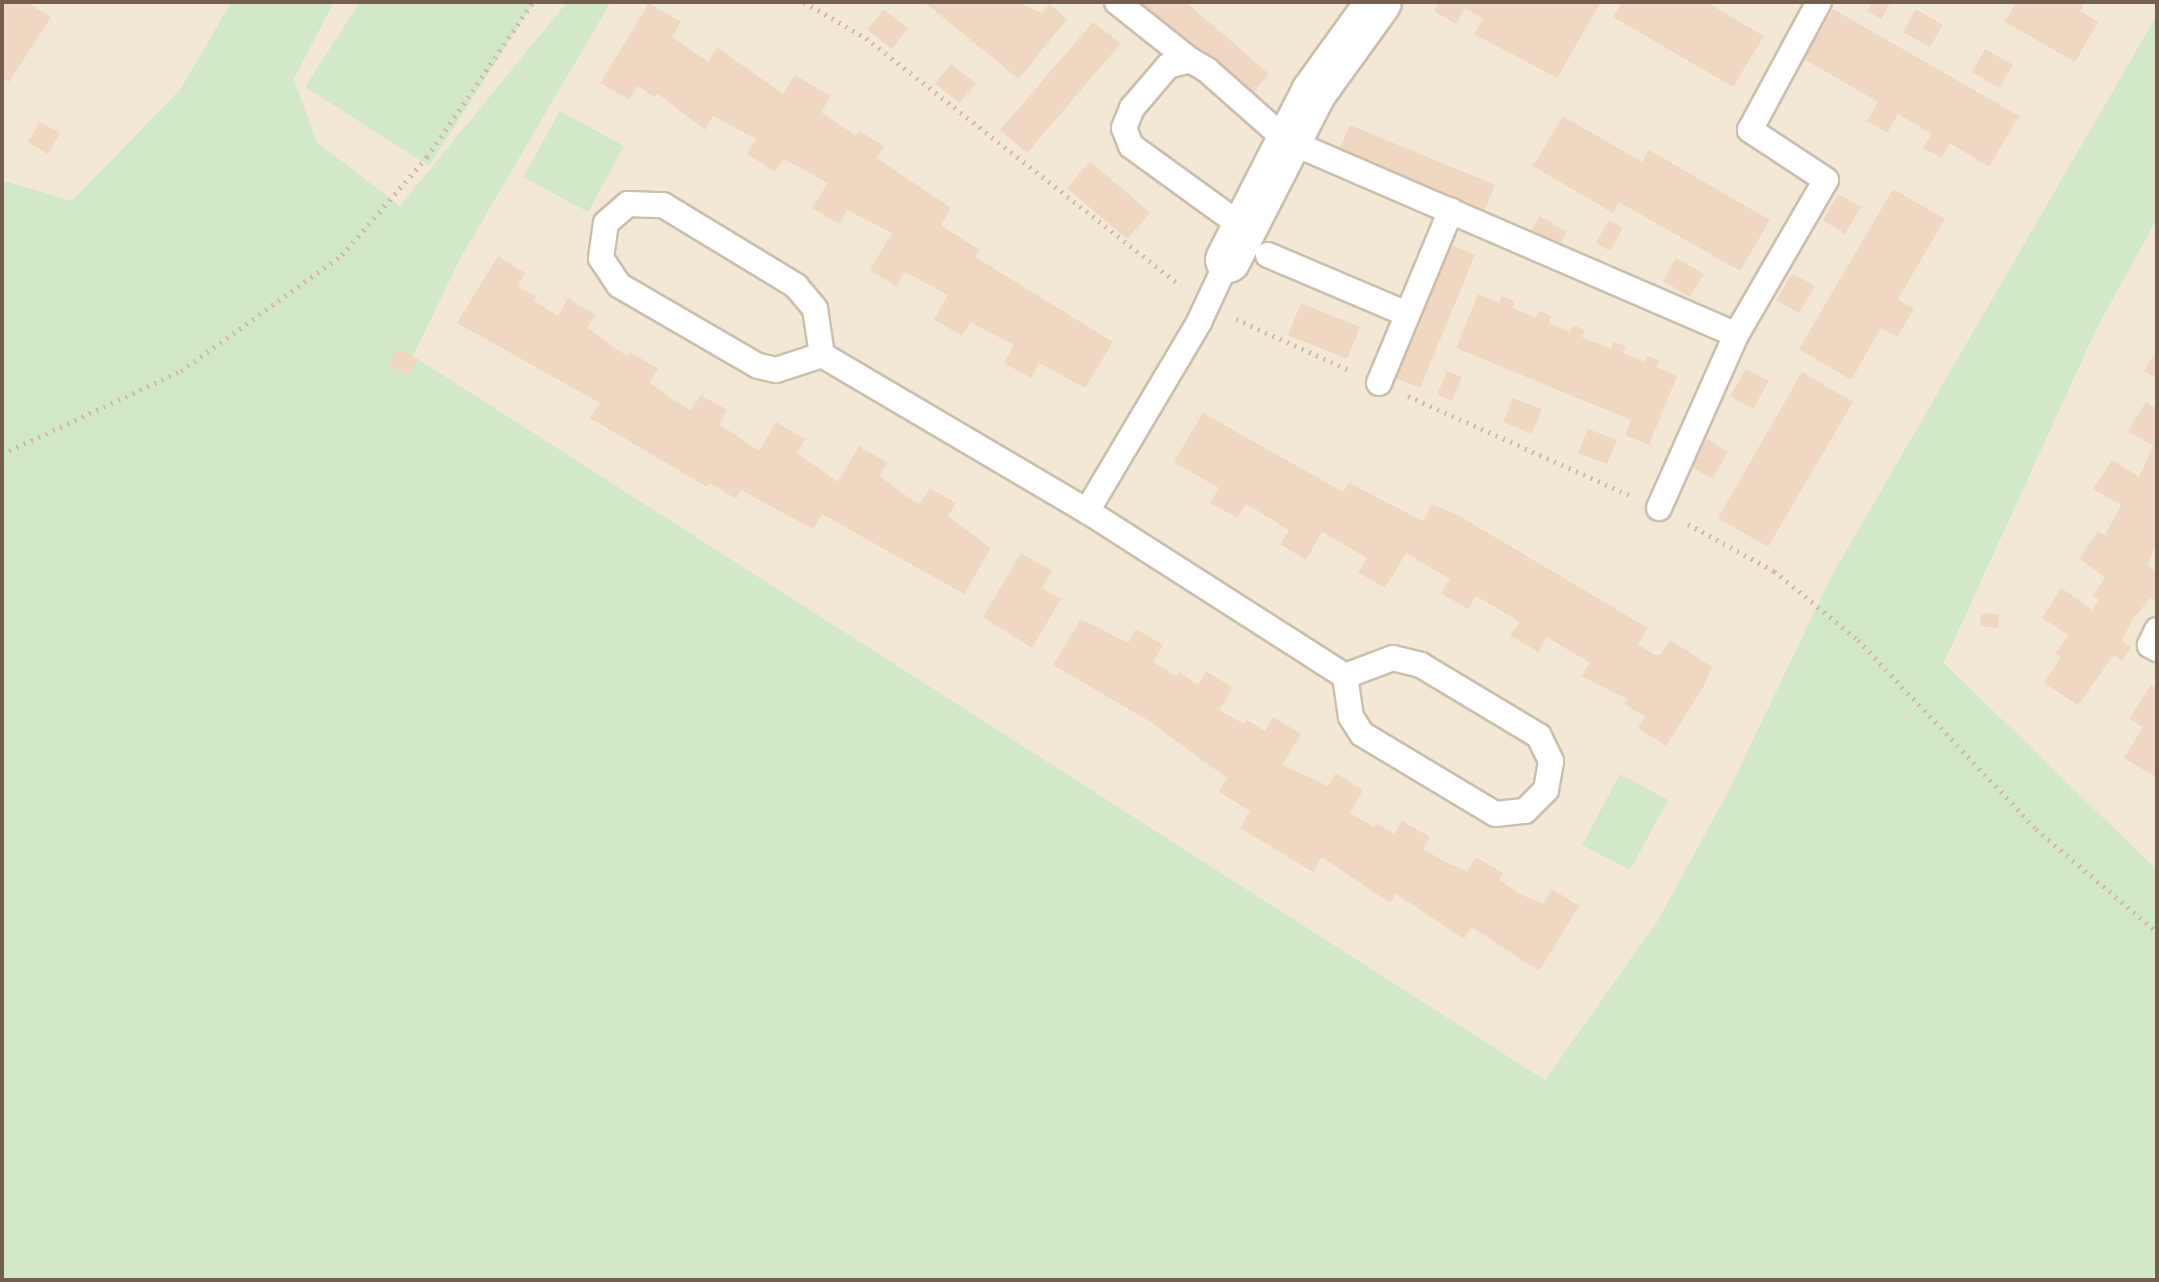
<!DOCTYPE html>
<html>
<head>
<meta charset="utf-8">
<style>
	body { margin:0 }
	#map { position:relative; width:2159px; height:1282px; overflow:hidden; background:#fbf5e8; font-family:Figtree,sans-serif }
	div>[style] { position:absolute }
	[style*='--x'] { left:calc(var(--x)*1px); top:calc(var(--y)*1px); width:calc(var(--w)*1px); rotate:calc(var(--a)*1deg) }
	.residential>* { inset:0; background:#f3e8d6 }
	.green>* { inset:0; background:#d2e8c7 }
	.building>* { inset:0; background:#efd7c1 }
	.path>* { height:5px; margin-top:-2.5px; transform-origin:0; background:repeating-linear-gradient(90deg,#d4baa4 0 2px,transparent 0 8px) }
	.roads { filter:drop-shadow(2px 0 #cdbeae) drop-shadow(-2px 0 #cdbeae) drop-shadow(0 2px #cdbeae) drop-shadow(0 -2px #cdbeae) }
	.service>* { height:24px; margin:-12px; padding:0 12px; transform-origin:12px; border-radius:12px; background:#fff }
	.minor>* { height:44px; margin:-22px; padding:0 22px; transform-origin:22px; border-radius:22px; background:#fff }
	span { translate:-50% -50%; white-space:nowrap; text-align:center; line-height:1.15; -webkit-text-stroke:6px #fef9ee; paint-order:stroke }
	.frame { position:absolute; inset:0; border:4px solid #745e4d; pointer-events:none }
</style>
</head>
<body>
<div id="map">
	<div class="residential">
		<i style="clip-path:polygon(2px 2px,231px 2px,181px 88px,72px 201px,2px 180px)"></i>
		<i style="clip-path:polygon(334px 2px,567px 2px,400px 207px,317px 142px,294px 79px)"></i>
		<i style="clip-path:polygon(611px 2px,2157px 2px,2157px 15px,1658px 920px,1545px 1080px,412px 356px,460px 259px)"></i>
		<i style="clip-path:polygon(2157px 219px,2157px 870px,1944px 664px,2097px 328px)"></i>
	</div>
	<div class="green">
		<i style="clip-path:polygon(231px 2px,334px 2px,294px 79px,317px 142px,400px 206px,567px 2px,611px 2px,460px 259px,413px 356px,1545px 1080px,1658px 920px,1728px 792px,1831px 577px,2157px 15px,2157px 219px,2097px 328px,1944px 663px,2157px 870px,2157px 1280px,2px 1280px,2px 180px,72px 201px,181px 88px)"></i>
		<i style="clip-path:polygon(360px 2px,534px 2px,429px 166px,305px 87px)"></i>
		<i style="clip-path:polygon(560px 111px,624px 146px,588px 212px,523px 177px)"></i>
		<i style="clip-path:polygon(1620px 774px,1668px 800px,1630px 870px,1582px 845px)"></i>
	</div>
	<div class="building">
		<i style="clip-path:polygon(2px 2px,26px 2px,51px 17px,9px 82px,2px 77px)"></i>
		<i style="clip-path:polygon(924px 2px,1017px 2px,1042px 13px,1049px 4px,1067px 19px,1019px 79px)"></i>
		<i style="clip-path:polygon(1133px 2px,1186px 2px,1269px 74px,1247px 100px)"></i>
		<i style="clip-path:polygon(1440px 2px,1601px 2px,1557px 78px,1474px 34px,1483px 19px,1465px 8px,1456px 24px,1434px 11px)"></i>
		<i style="clip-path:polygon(1622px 2px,1706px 2px,1764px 36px,1733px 87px,1613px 17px)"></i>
		<i style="clip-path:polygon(1873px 2px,1891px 2px,1881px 19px,1867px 11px)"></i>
		<i style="clip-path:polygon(2016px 2px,2085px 2px,2080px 11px,2098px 22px,2075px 62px,2005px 22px)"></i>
		<i style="clip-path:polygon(649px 3px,681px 22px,672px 37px,708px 62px,717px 47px,783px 94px,795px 75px,831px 96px,821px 112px,856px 136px,859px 131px,884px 146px,877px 158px,951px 208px,941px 225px,979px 250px,975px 257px,1113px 342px,1085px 388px,1039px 363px,1031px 378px,1004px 363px,1014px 345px,970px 322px,962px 336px,934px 319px,948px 295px,905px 272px,896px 286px,870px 270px,892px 233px,847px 210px,839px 224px,812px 208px,828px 183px,784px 159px,775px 172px,747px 154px,756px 139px,713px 116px,705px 130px,657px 93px,655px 97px,637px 86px,629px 100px,600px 83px)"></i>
		<i style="clip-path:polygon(884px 9px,908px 29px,892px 49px,867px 30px)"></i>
		<i style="clip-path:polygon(1833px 9px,2019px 116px,1989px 167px,1950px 143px,1941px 158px,1923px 148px,1932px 134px,1898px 114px,1887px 133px,1867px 121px,1878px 102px,1804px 59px)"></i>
		<i style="clip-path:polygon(1916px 9px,1943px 25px,1930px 47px,1903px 32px)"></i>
		<i style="clip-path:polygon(1093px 22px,1121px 43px,1027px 153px,1000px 130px)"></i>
		<i style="clip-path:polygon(1985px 49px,2013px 65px,1999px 88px,1972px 72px)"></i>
		<i style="clip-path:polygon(951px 64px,976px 83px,960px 103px,935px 84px)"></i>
		<i style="clip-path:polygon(1563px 116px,1642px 162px,1649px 150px,1770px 220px,1740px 271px,1619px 202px,1613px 213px,1533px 166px)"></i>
		<i style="clip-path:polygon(40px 122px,60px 133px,48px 154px,28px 142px)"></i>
		<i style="clip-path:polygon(1350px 125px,1495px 185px,1482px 216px,1336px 156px)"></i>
		<i style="clip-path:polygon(1090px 161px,1150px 213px,1127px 239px,1067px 188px)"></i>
		<i style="clip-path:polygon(1893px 189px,1945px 219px,1898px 299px,1914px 309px,1897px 337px,1881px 328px,1851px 380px,1799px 349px)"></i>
		<i style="clip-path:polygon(1838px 194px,1861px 207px,1845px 234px,1823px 220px)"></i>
		<i style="clip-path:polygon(1540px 216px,1567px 232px,1554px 255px,1527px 239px)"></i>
		<i style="clip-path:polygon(1609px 220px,1623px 228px,1610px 251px,1596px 242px)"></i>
		<i style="clip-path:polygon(1443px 241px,1475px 255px,1420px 388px,1388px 375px)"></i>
		<i style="clip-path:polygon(498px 256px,525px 273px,518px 286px,536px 297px,534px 301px,558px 316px,568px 298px,595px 315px,587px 328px,627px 356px,630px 352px,658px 369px,649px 382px,667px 396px,691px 410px,701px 395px,727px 410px,719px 424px,759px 451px,776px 422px,805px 439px,797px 453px,838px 482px,859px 446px,888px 463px,879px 476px,919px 505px,930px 488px,956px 503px,948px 516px,991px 548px,964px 594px,822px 514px,813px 529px,741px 490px,736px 499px,710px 483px,707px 487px,590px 418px,600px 403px,457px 323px)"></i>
		<i style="clip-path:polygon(1676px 258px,1704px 274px,1690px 297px,1663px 281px)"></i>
		<i style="clip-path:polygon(1792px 273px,1815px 286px,1799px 313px,1776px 300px)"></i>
		<i style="clip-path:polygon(1478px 294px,1499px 303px,1502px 296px,1515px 301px,1512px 308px,1536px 318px,1539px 311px,1551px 316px,1549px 323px,1570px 332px,1573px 325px,1585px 330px,1582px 337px,1611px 349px,1613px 342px,1626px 346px,1623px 353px,1644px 362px,1647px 356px,1659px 360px,1656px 367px,1677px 376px,1649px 445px,1625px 435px,1631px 420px,1456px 348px)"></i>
		<i style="clip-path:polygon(1301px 303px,1360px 327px,1347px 359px,1288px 335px)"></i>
		<i style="clip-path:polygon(399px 348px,418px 359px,408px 376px,388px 365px)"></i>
		<i style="clip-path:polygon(2157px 349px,2157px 379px,2144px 371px)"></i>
		<i style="clip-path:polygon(1746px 369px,1769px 381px,1753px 409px,1730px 396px)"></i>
		<i style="clip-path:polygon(1447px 371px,1462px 377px,1452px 401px,1437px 395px)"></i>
		<i style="clip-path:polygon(1802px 372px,1853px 402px,1768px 547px,1718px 518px)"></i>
		<i style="clip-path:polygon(1513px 398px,1542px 409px,1532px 434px,1503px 422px)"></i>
		<i style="clip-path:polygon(2146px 402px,2157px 409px,2157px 540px,2148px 566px,2157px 571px,2157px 603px,2150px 598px,2132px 620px,2122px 641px,2131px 647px,2122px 661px,2114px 655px,2078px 705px,2044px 683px,2061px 657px,2055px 654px,2068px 635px,2042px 618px,2061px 588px,2092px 610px,2099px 599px,2093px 596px,2105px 577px,2079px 559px,2098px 531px,2105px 535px,2121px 505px,2093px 489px,2112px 460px,2139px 477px,2153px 446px,2128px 431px)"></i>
		<i style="clip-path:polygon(1203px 413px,1343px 492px,1349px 483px,1423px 521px,1432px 504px,1461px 517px,1648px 628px,1638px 644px,1655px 655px,1660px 655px,1670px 640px,1712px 667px,1705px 684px,1666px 746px,1638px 728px,1645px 717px,1624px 703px,1627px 699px,1581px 676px,1590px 663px,1547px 637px,1538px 652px,1510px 635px,1520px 622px,1476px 596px,1468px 609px,1441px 593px,1450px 579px,1406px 553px,1385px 588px,1358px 572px,1367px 558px,1322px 532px,1306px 560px,1280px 544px,1289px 530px,1246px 504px,1237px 518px,1210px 503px,1219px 488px,1174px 462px)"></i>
		<i style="clip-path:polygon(1588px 429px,1617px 440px,1607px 464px,1578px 453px)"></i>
		<i style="clip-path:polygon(1706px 438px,1728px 452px,1712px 479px,1690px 466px)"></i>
		<i style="clip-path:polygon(1021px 553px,1052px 571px,1042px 588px,1061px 599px,1032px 648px,983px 617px)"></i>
		<i style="clip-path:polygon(1981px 613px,1999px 615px,1998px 628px,1980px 626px)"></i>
		<i style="clip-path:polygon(1081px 619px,1128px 643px,1136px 629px,1163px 645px,1153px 662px,1176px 676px,1179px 672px,1198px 685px,1206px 671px,1233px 688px,1219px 710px,1244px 724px,1247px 720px,1265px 731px,1273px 717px,1301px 734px,1282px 765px,1328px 786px,1336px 773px,1363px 790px,1350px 813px,1374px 827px,1376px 823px,1394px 834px,1402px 821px,1430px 837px,1423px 849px,1447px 863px,1467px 871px,1476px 857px,1503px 873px,1499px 880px,1522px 895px,1543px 904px,1552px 889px,1579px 906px,1539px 971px,1472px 927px,1464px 939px,1396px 894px,1390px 903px,1322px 857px,1313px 872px,1240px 828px,1250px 811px,1219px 792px,1227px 778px,1149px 721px,1053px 665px)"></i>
		<i style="clip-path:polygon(2151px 685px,2157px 689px,2157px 778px,2124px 758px,2143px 727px,2129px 719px)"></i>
	</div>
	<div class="path">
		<i style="--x:804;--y:2;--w:72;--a:30.1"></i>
		<i style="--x:866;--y:38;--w:400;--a:38.2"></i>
		<i style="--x:1236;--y:319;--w:126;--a:24.3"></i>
		<i style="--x:1408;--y:396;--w:242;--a:24.1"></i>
		<i style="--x:2;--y:454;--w:197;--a:-24.9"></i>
		<i style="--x:181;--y:371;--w:198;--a:-35.8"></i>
		<i style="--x:342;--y:255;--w:130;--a:-49.1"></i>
		<i style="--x:427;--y:157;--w:188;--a:-55.6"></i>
		<i style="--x:1688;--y:524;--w:98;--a:28.7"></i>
		<i style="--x:1774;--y:571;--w:109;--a:39.4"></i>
		<i style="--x:1858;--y:640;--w:260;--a:46.7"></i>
		<i style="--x:2036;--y:829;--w:159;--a:40.4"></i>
	</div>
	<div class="roads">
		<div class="service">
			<i style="--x:1117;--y:2;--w:93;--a:38.5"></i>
			<i style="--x:1243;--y:227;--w:138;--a:-144.1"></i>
			<i style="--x:1131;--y:146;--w:19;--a:-111"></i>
			<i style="--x:1124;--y:128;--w:22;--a:-68"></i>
			<i style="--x:1132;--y:108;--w:55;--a:-49.4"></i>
			<i style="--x:1168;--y:66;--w:23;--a:-15"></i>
			<i style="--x:1190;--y:60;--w:20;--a:30"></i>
			<i style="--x:1207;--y:70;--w:106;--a:41.5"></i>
			<i style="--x:1286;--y:140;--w:490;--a:23.4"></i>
			<i style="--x:1268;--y:255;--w:151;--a:23"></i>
			<i style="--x:822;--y:355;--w:48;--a:161.9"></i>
			<i style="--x:776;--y:370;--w:18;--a:-167"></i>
			<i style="--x:758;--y:366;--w:161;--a:-149.8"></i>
			<i style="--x:619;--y:285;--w:32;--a:-124"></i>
			<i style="--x:601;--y:258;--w:35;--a:-82"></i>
			<i style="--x:606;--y:223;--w:29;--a:-41"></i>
			<i style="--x:628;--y:204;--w:35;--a:2"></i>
			<i style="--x:663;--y:205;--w:156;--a:31.3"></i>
			<i style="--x:796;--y:286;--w:30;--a:50"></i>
			<i style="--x:815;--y:309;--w:47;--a:81.3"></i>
			<i style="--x:822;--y:355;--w:308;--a:30.5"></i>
			<i style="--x:1087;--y:511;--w:306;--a:32.6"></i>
			<i style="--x:1345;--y:676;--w:41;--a:81.7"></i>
			<i style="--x:1351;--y:717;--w:20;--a:57"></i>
			<i style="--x:1362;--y:734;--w:155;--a:31"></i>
			<i style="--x:1495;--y:814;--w:30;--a:-6"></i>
			<i style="--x:1525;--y:811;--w:30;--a:-45"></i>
			<i style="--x:1546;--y:790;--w:29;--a:-80"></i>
			<i style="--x:1551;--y:761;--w:28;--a:-116"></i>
			<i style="--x:1539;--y:736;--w:138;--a:-149"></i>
			<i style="--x:1421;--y:665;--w:29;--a:-166"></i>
			<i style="--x:1393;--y:658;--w:51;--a:159.4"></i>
			<i style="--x:1379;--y:383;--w:187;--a:-67.4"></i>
			<i style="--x:1659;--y:508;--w:189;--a:-66"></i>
			<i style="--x:1736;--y:335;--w:179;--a:-59.9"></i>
			<i style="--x:1826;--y:180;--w:91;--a:-146.7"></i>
			<i style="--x:1750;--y:130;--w:145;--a:-61.7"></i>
			<i style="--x:1087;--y:511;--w:220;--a:-59.3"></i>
			<i style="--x:1199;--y:322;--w:68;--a:-64.9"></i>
			<i style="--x:2157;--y:630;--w:17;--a:115"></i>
			<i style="--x:2150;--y:645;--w:8;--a:30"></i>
		</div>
		<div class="minor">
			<i style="--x:1228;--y:260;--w:189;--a:-62.9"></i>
			<i style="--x:1314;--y:92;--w:111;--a:-54.2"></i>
		</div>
	</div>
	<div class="frame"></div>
</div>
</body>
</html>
